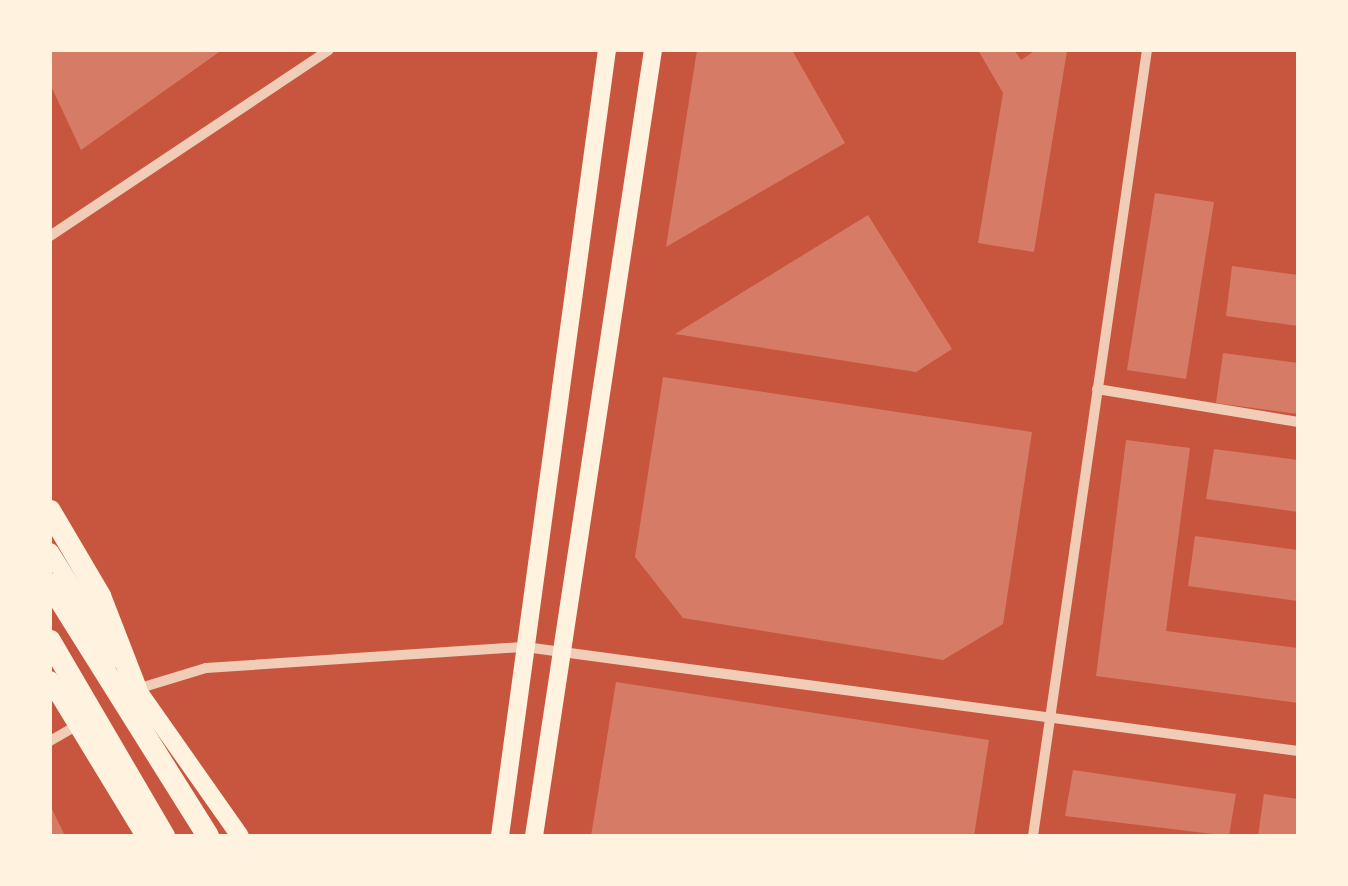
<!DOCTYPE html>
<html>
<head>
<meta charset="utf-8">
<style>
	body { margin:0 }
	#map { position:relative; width:1348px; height:886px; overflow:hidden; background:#c8553d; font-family:"PT Sans",sans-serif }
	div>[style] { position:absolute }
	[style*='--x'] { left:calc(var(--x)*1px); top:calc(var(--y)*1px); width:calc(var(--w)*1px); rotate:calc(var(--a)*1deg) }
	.building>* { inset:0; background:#d67c66 }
	.minor>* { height:10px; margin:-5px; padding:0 5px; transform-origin:5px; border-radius:5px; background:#f1ccb7 }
	.secondary>* { height:18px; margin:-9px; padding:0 9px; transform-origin:9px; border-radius:9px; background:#fff3e0 }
	.trunk>* { height:22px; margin:-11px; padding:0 11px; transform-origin:11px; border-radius:11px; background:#fff3e0 }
	span { translate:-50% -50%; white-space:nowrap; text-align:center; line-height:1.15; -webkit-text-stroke:8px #fff3e0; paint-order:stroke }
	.frame { position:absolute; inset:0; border:52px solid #fff3e0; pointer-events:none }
</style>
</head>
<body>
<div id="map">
	<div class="building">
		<i style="clip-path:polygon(50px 50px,222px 50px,81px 150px,50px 84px)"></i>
		<i style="clip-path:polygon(697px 50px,792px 50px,845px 143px,666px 247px)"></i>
		<i style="clip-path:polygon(978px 50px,1014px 50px,1021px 60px,1036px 50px,1067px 51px,1034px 252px,978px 243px,1003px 93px)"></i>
		<i style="clip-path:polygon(1155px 193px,1214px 202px,1186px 379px,1127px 370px)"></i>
		<i style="clip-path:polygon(868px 215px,952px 349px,916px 372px,675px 334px)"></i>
		<i style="clip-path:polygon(1232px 266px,1298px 275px,1298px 326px,1226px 316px)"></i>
		<i style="clip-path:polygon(1223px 353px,1298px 363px,1298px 414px,1216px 403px)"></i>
		<i style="clip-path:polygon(663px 377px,1032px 432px,1003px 624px,943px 660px,683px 618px,635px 557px)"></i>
		<i style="clip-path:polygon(1126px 440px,1190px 448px,1166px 631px,1298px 648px,1298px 703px,1096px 676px)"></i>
		<i style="clip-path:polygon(1214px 449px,1298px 460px,1298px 512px,1206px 499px)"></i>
		<i style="clip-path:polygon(1195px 536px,1298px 550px,1298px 601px,1188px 586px)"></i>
		<i style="clip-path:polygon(616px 682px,989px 740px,974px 836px,591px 836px)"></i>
		<i style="clip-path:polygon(1073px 770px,1236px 794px,1229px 836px,1065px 816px)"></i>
		<i style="clip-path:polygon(1264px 794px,1298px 799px,1298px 836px,1258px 836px)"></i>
		<i style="clip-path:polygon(50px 805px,65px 836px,50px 836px)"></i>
	</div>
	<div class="minor">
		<i style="--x:50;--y:236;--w:335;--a:-33.7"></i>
		<i style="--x:1097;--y:389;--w:204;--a:9.3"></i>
		<i style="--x:137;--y:689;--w:72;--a:-16.9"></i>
		<i style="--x:206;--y:668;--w:320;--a:-3.8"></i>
		<i style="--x:525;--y:647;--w:780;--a:7.66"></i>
		<i style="--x:50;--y:741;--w:34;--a:-30"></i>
		<i style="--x:1033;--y:836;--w:794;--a:-81.75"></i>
	</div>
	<div class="secondary">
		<i style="--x:50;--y:552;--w:126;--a:57.9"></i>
		<i style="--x:50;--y:680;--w:183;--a:58.7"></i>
		<i style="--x:131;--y:681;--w:189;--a:54.9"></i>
		<i style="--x:500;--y:836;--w:793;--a:-82.25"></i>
		<i style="--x:534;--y:836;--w:795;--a:-81.39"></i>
	</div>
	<div class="trunk">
		<i style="--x:50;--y:511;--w:99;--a:59.5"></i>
		<i style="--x:100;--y:596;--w:100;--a:68.8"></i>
		<i style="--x:50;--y:584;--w:297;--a:57.9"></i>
		<i style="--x:50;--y:641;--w:226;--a:59.7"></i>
	</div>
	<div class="frame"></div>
</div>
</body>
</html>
